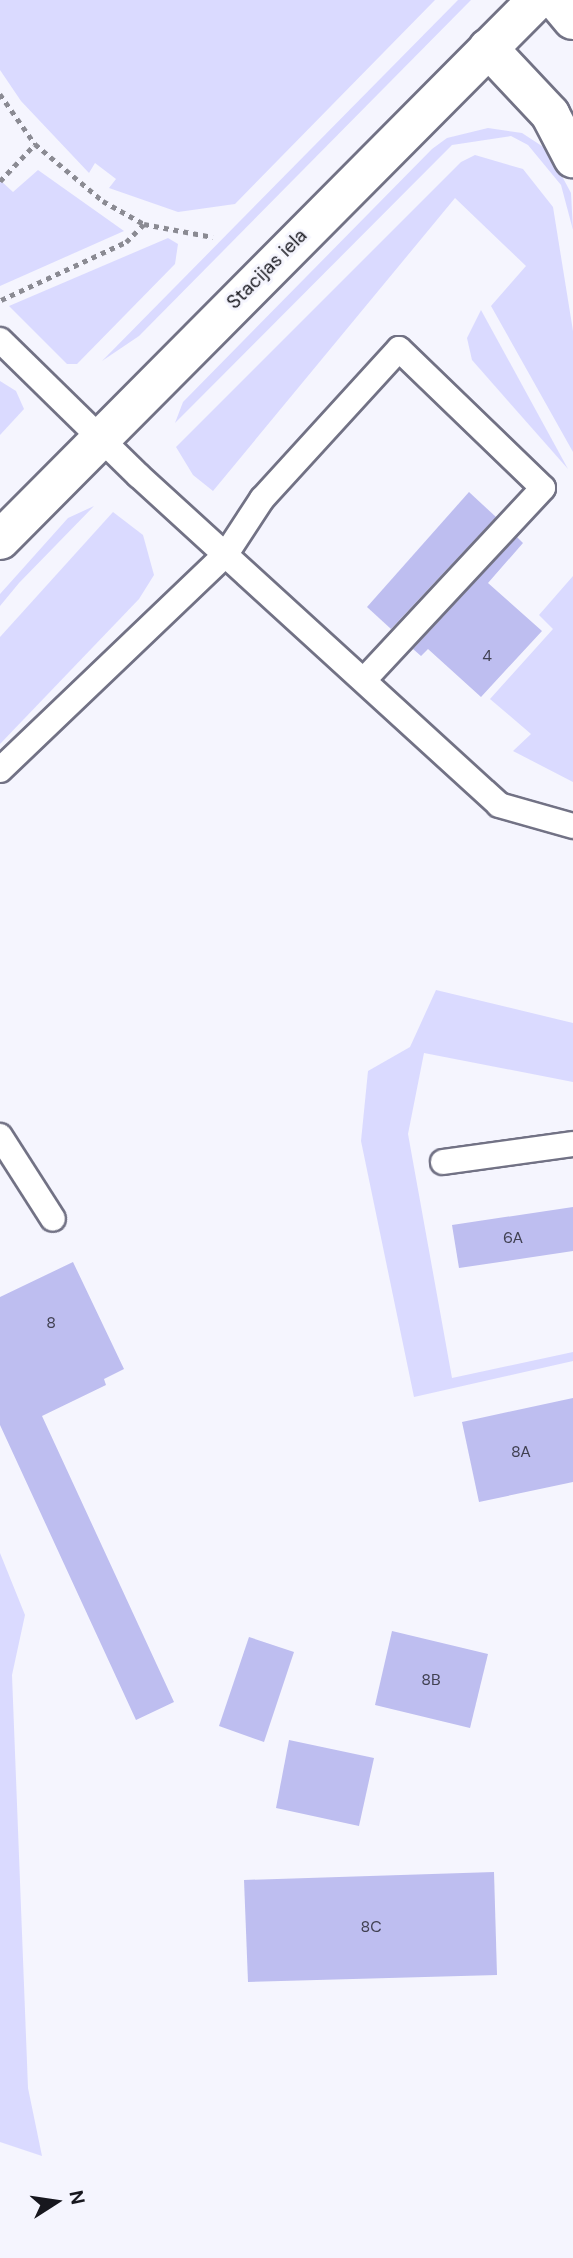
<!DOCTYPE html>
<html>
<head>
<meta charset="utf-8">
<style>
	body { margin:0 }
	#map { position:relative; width:573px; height:2258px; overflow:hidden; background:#f5f5fe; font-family:"DM Sans",sans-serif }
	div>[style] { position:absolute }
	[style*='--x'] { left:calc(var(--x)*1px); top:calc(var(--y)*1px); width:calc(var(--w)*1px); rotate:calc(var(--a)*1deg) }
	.green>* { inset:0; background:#dadaff }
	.building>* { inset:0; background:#bebef0 }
	.path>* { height:4.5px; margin-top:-2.25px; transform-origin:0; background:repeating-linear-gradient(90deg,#8b8b93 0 5px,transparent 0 10px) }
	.roads { filter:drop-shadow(2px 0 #727285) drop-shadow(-2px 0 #727285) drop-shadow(0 2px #727285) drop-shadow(0 -2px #727285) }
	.lane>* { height:24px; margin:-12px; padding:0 12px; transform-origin:12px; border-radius:12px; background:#fff }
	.street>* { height:38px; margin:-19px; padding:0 19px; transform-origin:19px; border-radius:19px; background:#fff }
	.secondary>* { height:38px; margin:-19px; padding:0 19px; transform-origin:19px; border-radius:19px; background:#fff }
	span { translate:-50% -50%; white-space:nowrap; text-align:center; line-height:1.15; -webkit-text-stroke:6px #f5f5fe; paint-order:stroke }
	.number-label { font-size:16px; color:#414152 }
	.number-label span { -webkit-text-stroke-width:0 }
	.street-label { font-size:19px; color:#17171e }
	.north { position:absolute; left:21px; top:2167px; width:70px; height:70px; -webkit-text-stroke:5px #f5f5fe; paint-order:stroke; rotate:78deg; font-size:19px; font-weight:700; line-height:28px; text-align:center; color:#17171e }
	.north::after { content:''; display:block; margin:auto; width:24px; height:32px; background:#17171e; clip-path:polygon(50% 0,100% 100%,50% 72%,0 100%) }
</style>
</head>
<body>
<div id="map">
	<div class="green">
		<i style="clip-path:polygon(0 0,435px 0,235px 204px,178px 212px,109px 188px,116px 179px,95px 163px,89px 173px,21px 101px,0 70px)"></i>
		<i style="clip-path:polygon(458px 0,471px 0,139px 336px,102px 361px)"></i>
		<i style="clip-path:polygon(488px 128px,522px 133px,548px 150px,571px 193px,573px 230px,561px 185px,528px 145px,511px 136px,452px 145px,175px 423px,183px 402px,432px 149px,447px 138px)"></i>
		<i style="clip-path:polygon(475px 155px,523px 169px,553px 207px,573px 331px,573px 452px,491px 306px,526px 266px,455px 198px,213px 491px,193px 475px,176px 447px,461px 162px)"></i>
		<i style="clip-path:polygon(38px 170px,124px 231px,0 286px,0 180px,13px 192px)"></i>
		<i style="clip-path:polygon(168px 238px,178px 244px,175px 264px,77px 364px,67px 364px,9px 306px)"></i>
		<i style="clip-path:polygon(481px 310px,568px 469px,472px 360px,467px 338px)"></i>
		<i style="clip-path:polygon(0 381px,16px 391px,24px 409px,0 435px)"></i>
		<i style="clip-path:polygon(94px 506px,19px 583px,0 606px,0 594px,68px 518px)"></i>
		<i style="clip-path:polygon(113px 512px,143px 535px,154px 575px,139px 599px,0 744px,0 637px)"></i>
		<i style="clip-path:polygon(573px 576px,573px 782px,513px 751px,531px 734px,490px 699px,553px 629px,539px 615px)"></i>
		<i style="clip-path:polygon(436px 990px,573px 1023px,573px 1082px,424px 1053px,408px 1134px,452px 1378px,573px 1352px,573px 1361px,414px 1397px,361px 1141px,368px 1071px,410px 1047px)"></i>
		<i style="clip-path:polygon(0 1553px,25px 1615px,12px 1675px,28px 2088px,42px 2156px,0 2142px)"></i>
	</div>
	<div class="building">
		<i style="clip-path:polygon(469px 492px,496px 517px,391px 629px,367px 607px)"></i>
		<i style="clip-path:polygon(517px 537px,523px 543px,488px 583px,542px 631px,481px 697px,428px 649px,421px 656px,413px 649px)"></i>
		<i style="clip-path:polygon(573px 1207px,573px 1251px,459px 1268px,452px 1225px)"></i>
		<i style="clip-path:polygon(73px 1262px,124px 1369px,104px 1379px,106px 1385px,42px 1416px,174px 1702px,136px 1720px,0 1425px,0 1297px)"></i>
		<i style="clip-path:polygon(573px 1398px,573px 1482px,479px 1502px,462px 1422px)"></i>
		<i style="clip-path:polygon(392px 1631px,488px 1654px,470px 1728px,375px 1705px)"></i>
		<i style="clip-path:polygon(249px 1637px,294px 1652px,264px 1742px,219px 1726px)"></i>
		<i style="clip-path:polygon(289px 1740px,374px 1758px,359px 1826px,276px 1808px)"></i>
		<i style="clip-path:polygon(494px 1872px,497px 1975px,248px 1982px,244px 1880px)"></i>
	</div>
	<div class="path">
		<i style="--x:0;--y:94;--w:61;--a:55"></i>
		<i style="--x:35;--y:144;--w:89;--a:40"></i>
		<i style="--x:103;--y:201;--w:47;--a:29.3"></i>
		<i style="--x:144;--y:224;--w:70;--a:10.7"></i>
		<i style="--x:0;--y:181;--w:51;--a:-46.6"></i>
		<i style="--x:1;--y:300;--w:138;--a:-24.9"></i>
		<i style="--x:126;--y:242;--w:25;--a:-45"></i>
	</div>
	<div class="roads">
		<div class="lane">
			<i style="--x:0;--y:340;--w:193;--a:44.4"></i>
			<i style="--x:138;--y:475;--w:489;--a:42.4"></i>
			<i style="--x:499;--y:805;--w:77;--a:15.8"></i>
			<i style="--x:0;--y:770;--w:313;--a:-43.7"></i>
			<i style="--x:226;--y:554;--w:66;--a:-56.8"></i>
			<i style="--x:262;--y:499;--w:203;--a:-47.6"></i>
			<i style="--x:399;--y:349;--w:200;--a:44"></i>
			<i style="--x:543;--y:488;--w:261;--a:133"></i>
			<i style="--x:0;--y:1136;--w:98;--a:57.4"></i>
			<i style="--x:443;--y:1162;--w:131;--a:-7.9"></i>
		</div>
		<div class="street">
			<i style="--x:556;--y:0;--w:26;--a:50"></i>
			<i style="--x:488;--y:48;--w:91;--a:46.8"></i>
			<i style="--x:550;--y:114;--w:50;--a:62.4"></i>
		</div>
		<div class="secondary">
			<i style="--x:0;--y:540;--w:762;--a:-45.16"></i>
		</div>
	</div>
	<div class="number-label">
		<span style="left:487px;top:656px">4</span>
		<span style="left:513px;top:1238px">6A</span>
		<span style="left:51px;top:1323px">8</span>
		<span style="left:521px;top:1452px">8A</span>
		<span style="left:431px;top:1680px">8B</span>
		<span style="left:371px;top:1927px">8C</span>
	</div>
	<div class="street-label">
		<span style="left:267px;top:269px;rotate:-45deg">Stacijas iela</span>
	</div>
	<div class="north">N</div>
</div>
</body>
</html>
